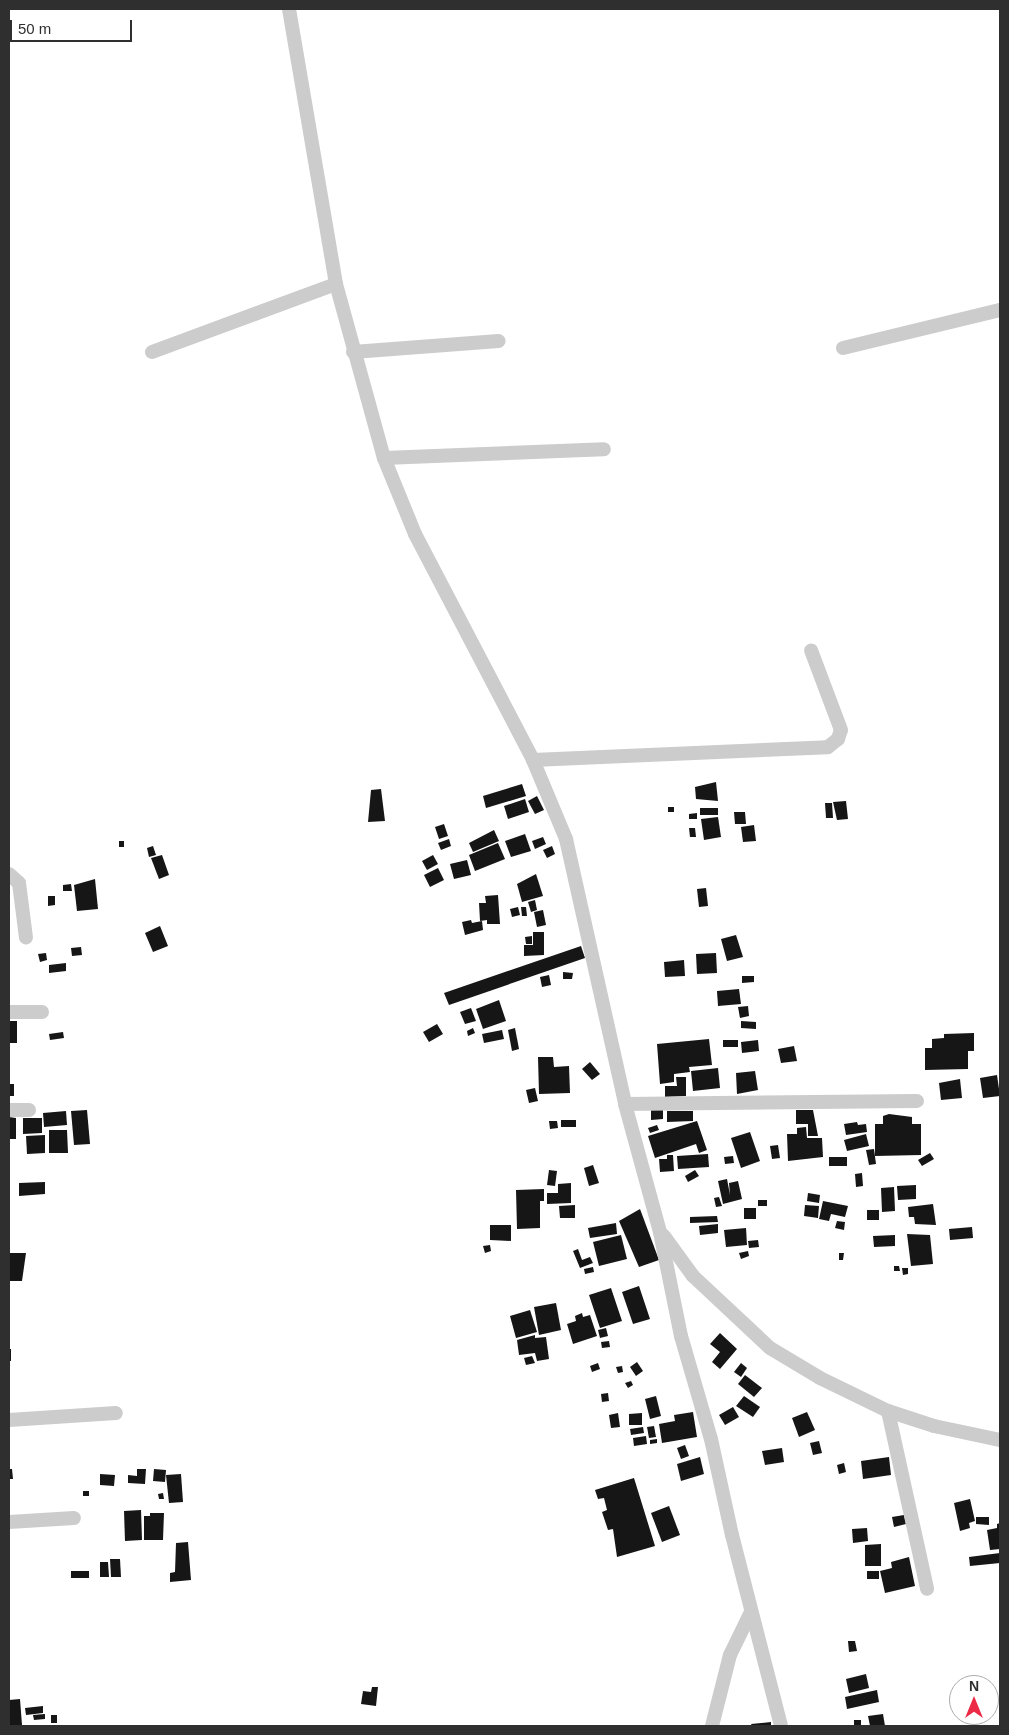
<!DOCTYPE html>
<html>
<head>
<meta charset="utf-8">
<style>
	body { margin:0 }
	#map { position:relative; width:1009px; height:1735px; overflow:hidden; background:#fff; font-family:Arial,sans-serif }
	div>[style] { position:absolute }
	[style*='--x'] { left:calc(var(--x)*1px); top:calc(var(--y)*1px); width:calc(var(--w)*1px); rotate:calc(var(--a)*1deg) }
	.building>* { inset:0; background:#161616 }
	.street>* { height:14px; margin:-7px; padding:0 7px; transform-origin:7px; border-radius:7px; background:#ccc }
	span { translate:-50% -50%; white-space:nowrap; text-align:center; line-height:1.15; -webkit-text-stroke:5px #fff; paint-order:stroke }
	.frame { position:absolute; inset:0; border:10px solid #2f2f2f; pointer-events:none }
	.north { position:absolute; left:949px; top:1675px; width:50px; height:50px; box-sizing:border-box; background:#fff; border:1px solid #acacac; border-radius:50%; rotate:0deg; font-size:14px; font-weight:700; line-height:20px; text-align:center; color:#2f2f2f }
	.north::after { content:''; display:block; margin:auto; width:18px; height:22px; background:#ed2a45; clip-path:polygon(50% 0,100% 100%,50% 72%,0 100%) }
	.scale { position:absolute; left:10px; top:20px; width:122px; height:22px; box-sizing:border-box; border:2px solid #2f2f2f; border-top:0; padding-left:6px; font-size:15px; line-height:18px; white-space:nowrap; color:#2f2f2f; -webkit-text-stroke:4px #fff; paint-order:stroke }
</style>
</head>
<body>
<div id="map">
	<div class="building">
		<i style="clip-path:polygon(716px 782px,718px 801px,696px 799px,695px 787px)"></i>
		<i style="clip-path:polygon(522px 784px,526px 796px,486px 808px,483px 796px)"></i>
		<i style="clip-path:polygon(381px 789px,385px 821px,368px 822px,371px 790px)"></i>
		<i style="clip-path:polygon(537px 796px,544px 810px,535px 814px,528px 801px)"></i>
		<i style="clip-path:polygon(525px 799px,529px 812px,508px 819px,504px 806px)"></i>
		<i style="clip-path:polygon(846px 801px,848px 819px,837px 820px,833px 802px)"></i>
		<i style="clip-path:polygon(825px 803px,832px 803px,833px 818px,826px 818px)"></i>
		<i style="clip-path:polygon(668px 807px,674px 807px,674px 812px,668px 812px)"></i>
		<i style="clip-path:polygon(700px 808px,718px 808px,718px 815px,700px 815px)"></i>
		<i style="clip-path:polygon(734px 812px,745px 812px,746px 824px,735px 824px)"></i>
		<i style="clip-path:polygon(697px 813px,697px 819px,689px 819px,689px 814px)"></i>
		<i style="clip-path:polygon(718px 817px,721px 837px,704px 840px,701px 819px)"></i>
		<i style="clip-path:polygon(444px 824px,448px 836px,439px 839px,435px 827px)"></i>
		<i style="clip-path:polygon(754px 825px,756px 841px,743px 842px,741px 827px)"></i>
		<i style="clip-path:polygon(689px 828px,695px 828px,696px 837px,690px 837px)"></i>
		<i style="clip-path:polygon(494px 830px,499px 841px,473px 852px,469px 843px)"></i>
		<i style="clip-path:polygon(525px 834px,531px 851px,511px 857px,505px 841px)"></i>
		<i style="clip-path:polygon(543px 837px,546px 844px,535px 849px,532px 841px)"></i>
		<i style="clip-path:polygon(449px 839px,451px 846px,441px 850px,438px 843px)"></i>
		<i style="clip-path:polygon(119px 841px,124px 841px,124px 847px,119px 847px)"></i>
		<i style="clip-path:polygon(498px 843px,505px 859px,475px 871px,469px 855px)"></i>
		<i style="clip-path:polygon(153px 846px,156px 855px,149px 857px,147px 848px)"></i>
		<i style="clip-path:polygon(552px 846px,555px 854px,547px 858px,543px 850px)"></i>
		<i style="clip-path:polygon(162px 855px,169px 875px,159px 879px,151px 858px)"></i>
		<i style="clip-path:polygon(433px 855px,438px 864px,427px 870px,422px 861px)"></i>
		<i style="clip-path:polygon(467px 860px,471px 875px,454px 879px,450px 864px)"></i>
		<i style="clip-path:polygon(438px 868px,444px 880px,430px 887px,424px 875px)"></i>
		<i style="clip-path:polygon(536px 874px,543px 896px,522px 902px,517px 884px)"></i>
		<i style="clip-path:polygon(95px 879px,98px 909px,77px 911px,74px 885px)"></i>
		<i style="clip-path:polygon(71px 884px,72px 891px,63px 891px,63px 885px)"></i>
		<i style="clip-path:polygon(706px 888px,708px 906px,699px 907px,697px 889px)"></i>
		<i style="clip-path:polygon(498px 895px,500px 924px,487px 924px,487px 920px,480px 921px,479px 903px,486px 903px,485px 896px)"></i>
		<i style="clip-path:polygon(48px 896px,55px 896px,55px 905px,48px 906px)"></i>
		<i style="clip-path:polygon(535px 900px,537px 910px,531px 912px,528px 902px)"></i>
		<i style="clip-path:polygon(518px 907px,520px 915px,512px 917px,510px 909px)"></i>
		<i style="clip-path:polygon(521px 907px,526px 907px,527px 916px,522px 916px)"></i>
		<i style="clip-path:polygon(543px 910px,546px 925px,537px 927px,534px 912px)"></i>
		<i style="clip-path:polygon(471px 920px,472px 923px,482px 921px,483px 930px,465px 935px,462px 922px)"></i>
		<i style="clip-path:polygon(160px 926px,168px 946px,153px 952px,145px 933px)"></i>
		<i style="clip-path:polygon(533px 932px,544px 932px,544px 955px,524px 956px,524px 945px,533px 945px)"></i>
		<i style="clip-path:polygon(736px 935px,743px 957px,727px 961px,721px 939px)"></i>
		<i style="clip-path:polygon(532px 936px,532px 944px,526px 944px,525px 937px)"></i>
		<i style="clip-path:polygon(581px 946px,585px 958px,449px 1005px,444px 993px)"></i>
		<i style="clip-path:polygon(81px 947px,82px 955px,72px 956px,71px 948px)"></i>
		<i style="clip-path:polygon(46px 953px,47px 960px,40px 962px,38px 954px)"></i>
		<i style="clip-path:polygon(716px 953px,717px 973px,697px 974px,696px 954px)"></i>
		<i style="clip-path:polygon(684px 960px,685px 976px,665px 977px,664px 962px)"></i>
		<i style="clip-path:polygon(66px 963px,66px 971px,49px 973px,49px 965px)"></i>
		<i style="clip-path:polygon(563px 972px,573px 973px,572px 979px,563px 979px)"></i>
		<i style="clip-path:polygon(549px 975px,551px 985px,542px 987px,540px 977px)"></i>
		<i style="clip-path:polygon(742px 976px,754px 976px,754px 982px,742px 983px)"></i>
		<i style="clip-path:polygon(739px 989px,741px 1004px,718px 1006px,717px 991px)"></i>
		<i style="clip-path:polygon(499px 1000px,506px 1021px,483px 1029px,476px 1009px)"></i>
		<i style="clip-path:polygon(748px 1006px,749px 1016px,740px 1018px,738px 1007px)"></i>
		<i style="clip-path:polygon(471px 1008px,476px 1021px,465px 1024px,460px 1012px)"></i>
		<i style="clip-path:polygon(9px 1021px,17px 1021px,17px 1043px,9px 1043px)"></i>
		<i style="clip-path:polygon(741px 1021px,756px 1022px,756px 1029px,741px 1028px)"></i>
		<i style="clip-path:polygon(437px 1024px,443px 1034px,429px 1042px,423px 1032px)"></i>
		<i style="clip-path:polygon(473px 1028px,475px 1033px,468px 1036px,467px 1031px)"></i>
		<i style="clip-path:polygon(515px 1028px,519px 1049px,512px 1051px,508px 1030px)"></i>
		<i style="clip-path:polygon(502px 1030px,504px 1039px,484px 1043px,482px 1034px)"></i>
		<i style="clip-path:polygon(63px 1032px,64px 1038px,50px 1040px,49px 1034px)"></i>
		<i style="clip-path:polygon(974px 1033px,974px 1051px,968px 1051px,968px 1069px,925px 1070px,925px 1048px,932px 1048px,932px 1039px,944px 1038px,944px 1034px)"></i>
		<i style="clip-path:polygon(709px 1039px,712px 1065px,689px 1067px,690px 1072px,674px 1074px,674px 1082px,660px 1084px,657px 1044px)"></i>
		<i style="clip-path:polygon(723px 1040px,738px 1040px,738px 1047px,723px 1047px)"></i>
		<i style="clip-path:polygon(758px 1040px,759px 1051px,742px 1053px,741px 1042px)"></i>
		<i style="clip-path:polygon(794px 1046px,797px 1061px,781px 1063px,778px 1049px)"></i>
		<i style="clip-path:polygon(538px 1057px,553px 1057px,554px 1067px,569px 1066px,570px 1093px,539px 1094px)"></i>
		<i style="clip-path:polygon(590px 1062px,600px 1074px,592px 1080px,582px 1069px)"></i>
		<i style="clip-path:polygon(718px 1068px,720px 1088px,693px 1091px,691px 1071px)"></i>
		<i style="clip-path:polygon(755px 1071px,758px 1090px,737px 1094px,736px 1073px)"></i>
		<i style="clip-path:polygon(997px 1075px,1000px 1096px,983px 1098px,980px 1078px)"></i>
		<i style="clip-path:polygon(676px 1077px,686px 1077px,686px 1096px,665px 1097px,665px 1086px,677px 1086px)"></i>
		<i style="clip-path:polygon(960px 1079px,962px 1098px,941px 1100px,939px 1083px)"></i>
		<i style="clip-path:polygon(9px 1084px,14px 1084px,14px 1096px,9px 1096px)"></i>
		<i style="clip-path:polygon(535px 1088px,538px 1101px,529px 1103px,526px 1090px)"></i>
		<i style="clip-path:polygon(87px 1110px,90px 1144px,74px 1145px,71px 1111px)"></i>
		<i style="clip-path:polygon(651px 1110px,663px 1110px,663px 1119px,651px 1120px)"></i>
		<i style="clip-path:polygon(796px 1110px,813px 1110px,818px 1136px,808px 1136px,808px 1124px,796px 1124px)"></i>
		<i style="clip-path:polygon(66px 1111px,67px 1125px,44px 1127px,43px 1113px)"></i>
		<i style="clip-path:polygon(667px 1111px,693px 1111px,693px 1121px,667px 1122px)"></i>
		<i style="clip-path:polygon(889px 1114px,912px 1117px,912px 1124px,921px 1124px,921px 1155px,875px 1156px,875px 1124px,883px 1124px,883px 1116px)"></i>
		<i style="clip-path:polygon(9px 1117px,16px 1118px,16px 1139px,9px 1139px)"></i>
		<i style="clip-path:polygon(23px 1118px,42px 1118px,42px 1133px,23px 1134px)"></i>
		<i style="clip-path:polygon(561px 1120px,576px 1120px,576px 1127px,561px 1127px)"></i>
		<i style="clip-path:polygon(549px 1121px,557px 1121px,558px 1128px,550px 1129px)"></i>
		<i style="clip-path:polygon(697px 1121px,707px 1150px,699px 1153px,696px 1144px,655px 1158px,648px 1136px)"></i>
		<i style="clip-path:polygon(857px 1122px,858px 1125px,866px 1124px,867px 1132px,846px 1135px,844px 1124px)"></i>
		<i style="clip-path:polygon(657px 1125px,659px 1130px,650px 1133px,648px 1128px)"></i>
		<i style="clip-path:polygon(806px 1127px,807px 1138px,822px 1138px,823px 1157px,788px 1161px,787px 1134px,797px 1134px,797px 1128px)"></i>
		<i style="clip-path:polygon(49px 1130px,67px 1130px,68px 1153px,49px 1153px)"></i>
		<i style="clip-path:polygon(750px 1132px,760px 1161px,741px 1168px,731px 1138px)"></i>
		<i style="clip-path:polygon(866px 1134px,869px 1146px,847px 1151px,844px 1140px)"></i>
		<i style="clip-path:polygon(45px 1135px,45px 1153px,27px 1154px,26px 1136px)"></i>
		<i style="clip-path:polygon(778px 1145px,780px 1158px,772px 1159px,770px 1146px)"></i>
		<i style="clip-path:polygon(874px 1149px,876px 1164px,869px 1165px,866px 1150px)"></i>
		<i style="clip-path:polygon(930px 1153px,934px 1159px,922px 1166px,918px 1160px)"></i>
		<i style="clip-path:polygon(708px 1154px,709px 1167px,678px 1169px,677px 1156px)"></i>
		<i style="clip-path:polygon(667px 1155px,673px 1155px,674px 1171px,660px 1172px,659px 1159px,667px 1159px)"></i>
		<i style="clip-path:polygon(733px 1156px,734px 1163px,725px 1164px,724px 1157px)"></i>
		<i style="clip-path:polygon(829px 1157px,847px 1157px,847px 1166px,829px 1166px)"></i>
		<i style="clip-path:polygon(593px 1165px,599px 1183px,589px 1186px,584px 1168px)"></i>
		<i style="clip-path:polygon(549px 1170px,557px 1171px,555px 1186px,547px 1185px)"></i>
		<i style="clip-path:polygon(695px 1170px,699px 1176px,688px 1182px,685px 1176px)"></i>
		<i style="clip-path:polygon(862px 1173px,863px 1186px,856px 1187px,855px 1174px)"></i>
		<i style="clip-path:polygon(727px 1179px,730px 1195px,729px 1183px,738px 1181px,742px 1199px,723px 1204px,718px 1181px)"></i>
		<i style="clip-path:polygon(45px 1182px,45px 1194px,19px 1196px,19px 1183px)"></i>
		<i style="clip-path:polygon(571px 1183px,571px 1203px,547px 1204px,547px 1193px,558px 1193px,558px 1184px)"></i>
		<i style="clip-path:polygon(916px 1185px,916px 1199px,898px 1200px,897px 1186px)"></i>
		<i style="clip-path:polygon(894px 1187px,895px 1211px,882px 1212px,881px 1188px)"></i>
		<i style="clip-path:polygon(544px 1189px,544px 1201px,540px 1201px,540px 1228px,517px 1229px,516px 1190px)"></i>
		<i style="clip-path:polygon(808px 1193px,820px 1195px,819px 1203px,807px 1201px)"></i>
		<i style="clip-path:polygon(719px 1197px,722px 1206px,716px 1207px,714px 1198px)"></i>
		<i style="clip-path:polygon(758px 1200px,767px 1200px,767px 1206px,758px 1206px)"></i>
		<i style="clip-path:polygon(823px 1201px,848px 1206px,845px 1217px,831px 1214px,829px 1221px,819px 1219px)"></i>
		<i style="clip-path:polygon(933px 1204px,936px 1225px,915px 1224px,914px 1217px,909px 1217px,908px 1207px)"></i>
		<i style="clip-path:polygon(575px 1205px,575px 1218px,560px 1218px,559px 1206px)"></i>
		<i style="clip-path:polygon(805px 1205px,819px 1206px,818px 1218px,804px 1216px)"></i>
		<i style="clip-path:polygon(744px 1208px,756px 1208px,756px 1219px,744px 1219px)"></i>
		<i style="clip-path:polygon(640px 1209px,659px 1260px,639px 1267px,619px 1221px)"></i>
		<i style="clip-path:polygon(867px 1210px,879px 1210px,879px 1220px,867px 1220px)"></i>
		<i style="clip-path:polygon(717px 1216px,718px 1222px,690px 1223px,690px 1217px)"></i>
		<i style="clip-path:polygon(837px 1221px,845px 1222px,844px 1230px,835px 1228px)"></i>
		<i style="clip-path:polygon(616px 1223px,617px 1234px,590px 1238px,588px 1228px)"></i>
		<i style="clip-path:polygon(718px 1224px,718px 1233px,700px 1235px,699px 1226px)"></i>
		<i style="clip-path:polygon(490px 1225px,511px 1225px,511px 1241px,490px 1240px)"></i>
		<i style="clip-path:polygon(972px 1227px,973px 1238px,950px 1240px,949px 1229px)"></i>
		<i style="clip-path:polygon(746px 1228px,747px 1245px,726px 1247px,724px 1230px)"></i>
		<i style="clip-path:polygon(907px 1234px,930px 1235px,933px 1264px,911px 1266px)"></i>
		<i style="clip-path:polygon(621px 1235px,627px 1259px,599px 1266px,593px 1242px)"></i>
		<i style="clip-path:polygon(895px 1235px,895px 1246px,874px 1247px,873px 1236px)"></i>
		<i style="clip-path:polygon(758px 1240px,759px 1247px,749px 1248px,748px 1241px)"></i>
		<i style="clip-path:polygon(490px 1245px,491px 1251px,485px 1253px,483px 1246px)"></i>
		<i style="clip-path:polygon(578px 1249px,582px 1260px,590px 1257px,593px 1263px,580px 1268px,573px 1251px)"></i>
		<i style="clip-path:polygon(748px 1251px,749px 1256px,741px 1259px,739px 1253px)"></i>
		<i style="clip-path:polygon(9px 1253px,26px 1253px,22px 1281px,9px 1281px)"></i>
		<i style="clip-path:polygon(839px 1253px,844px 1253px,843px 1260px,839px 1260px)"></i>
		<i style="clip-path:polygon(894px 1266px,899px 1266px,900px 1271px,894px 1271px)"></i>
		<i style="clip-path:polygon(593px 1267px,594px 1272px,585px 1274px,584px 1269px)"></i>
		<i style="clip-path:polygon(902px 1268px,908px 1268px,908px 1274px,903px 1275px)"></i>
		<i style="clip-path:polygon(639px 1286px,650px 1319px,633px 1324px,622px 1292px)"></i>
		<i style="clip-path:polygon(611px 1288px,622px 1321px,600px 1328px,589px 1295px)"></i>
		<i style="clip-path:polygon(556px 1303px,561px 1330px,539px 1335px,534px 1307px)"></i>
		<i style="clip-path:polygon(530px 1310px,537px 1332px,516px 1338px,510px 1316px)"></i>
		<i style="clip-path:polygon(582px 1313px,583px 1317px,590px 1315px,597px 1336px,573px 1344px,567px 1324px,576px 1321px,575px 1316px)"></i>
		<i style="clip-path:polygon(606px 1328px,608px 1336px,600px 1338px,598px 1330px)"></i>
		<i style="clip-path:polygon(720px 1333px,737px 1349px,720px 1369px,712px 1362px,720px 1352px,710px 1344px)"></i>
		<i style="clip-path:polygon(535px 1335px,535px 1338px,546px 1337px,549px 1359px,537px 1361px,535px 1353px,519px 1355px,517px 1340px)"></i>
		<i style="clip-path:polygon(609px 1341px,610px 1347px,602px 1348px,601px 1342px)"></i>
		<i style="clip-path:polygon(9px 1349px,11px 1349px,11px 1361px,9px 1361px)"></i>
		<i style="clip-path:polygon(532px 1356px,535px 1363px,526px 1365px,524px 1358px)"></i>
		<i style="clip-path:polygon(637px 1362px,643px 1371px,636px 1376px,630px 1367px)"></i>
		<i style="clip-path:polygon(598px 1363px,600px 1369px,592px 1372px,590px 1366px)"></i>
		<i style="clip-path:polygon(741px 1363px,747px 1368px,741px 1377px,734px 1372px)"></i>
		<i style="clip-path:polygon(622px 1366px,623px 1372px,618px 1373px,616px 1367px)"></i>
		<i style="clip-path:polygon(745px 1375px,762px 1388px,754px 1397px,738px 1384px)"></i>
		<i style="clip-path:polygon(631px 1381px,633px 1385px,628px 1388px,625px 1383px)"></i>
		<i style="clip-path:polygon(608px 1393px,609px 1401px,602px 1402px,601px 1394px)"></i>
		<i style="clip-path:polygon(656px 1396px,661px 1416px,650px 1419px,645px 1399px)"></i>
		<i style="clip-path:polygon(744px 1396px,760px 1407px,753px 1417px,736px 1406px)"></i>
		<i style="clip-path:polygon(733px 1407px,739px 1417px,725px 1425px,719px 1415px)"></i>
		<i style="clip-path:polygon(693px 1412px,697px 1437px,662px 1443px,659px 1424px,675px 1421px,674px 1415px)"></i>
		<i style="clip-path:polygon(807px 1412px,815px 1430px,799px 1437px,792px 1418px)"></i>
		<i style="clip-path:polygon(618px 1413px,620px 1427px,611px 1428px,609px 1415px)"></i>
		<i style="clip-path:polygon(642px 1413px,642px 1425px,629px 1425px,629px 1414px)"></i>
		<i style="clip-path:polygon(654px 1426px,656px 1437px,649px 1438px,647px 1427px)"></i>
		<i style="clip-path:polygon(643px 1427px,644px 1433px,631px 1435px,630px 1429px)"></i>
		<i style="clip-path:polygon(646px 1436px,647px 1444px,634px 1446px,633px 1438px)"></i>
		<i style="clip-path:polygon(657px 1439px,657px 1443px,650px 1444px,650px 1440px)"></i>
		<i style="clip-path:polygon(819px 1441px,822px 1453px,813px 1455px,810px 1443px)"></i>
		<i style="clip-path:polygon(685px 1445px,689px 1456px,681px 1459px,677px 1448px)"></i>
		<i style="clip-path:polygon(782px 1448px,784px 1462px,765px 1465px,762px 1451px)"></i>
		<i style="clip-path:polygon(700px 1457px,704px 1474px,681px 1481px,677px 1464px)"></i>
		<i style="clip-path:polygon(889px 1457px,891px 1475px,863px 1479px,861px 1461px)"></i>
		<i style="clip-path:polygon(844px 1463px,846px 1472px,839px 1474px,837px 1465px)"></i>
		<i style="clip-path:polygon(9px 1469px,12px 1469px,13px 1479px,9px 1479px)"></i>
		<i style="clip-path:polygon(137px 1469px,146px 1469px,145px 1484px,128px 1483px,128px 1475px,137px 1476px)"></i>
		<i style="clip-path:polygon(154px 1469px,166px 1470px,165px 1482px,153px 1481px)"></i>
		<i style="clip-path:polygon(100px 1474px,115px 1475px,114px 1486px,100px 1485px)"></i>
		<i style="clip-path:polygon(181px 1474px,183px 1502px,169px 1503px,166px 1475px)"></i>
		<i style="clip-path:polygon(634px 1478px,655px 1546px,617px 1557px,613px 1529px,608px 1530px,602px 1512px,607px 1510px,604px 1498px,598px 1499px,595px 1490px)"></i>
		<i style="clip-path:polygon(83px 1491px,89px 1491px,89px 1496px,83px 1496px)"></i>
		<i style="clip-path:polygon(163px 1493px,164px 1499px,159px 1499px,158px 1494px)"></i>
		<i style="clip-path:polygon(970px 1499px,975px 1521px,969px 1523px,970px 1528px,960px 1531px,954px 1503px)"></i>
		<i style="clip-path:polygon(669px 1506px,680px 1535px,662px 1542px,651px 1513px)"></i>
		<i style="clip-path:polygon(141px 1510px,142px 1540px,125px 1541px,124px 1511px)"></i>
		<i style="clip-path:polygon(150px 1513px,164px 1513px,163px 1540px,144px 1540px,144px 1516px,150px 1516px)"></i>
		<i style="clip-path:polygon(904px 1515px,906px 1524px,894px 1527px,892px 1517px)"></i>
		<i style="clip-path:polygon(976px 1517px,989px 1517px,989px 1525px,976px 1524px)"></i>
		<i style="clip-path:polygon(1000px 1523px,1000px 1549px,990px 1550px,987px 1530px,997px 1528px,997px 1524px)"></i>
		<i style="clip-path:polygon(867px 1528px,868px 1541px,853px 1543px,852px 1529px)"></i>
		<i style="clip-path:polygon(188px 1542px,191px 1580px,170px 1582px,170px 1573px,175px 1572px,176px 1543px)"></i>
		<i style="clip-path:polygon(881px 1544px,881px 1566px,865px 1566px,865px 1545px)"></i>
		<i style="clip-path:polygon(1000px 1553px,1000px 1563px,970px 1566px,969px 1557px)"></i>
		<i style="clip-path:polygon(909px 1557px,915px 1586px,885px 1593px,880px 1571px,892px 1568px,891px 1562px)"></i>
		<i style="clip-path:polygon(110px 1559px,120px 1559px,121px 1577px,111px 1577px)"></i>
		<i style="clip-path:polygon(100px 1562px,108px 1562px,109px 1577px,100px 1577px)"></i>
		<i style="clip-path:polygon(71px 1571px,89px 1571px,89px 1578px,71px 1578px)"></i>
		<i style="clip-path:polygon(867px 1571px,879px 1571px,879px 1579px,867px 1579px)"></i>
		<i style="clip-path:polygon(848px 1641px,855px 1641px,857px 1651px,849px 1652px)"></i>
		<i style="clip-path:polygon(866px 1674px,869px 1688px,849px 1693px,846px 1679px)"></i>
		<i style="clip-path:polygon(372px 1687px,378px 1687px,376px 1706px,361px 1704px,363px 1691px,371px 1692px)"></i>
		<i style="clip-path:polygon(877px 1690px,879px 1702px,847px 1709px,845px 1697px)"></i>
		<i style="clip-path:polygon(20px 1699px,22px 1725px,9px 1726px,9px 1700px)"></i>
		<i style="clip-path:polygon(43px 1706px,43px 1713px,26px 1715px,25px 1708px)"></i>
		<i style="clip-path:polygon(45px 1714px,45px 1719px,34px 1720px,33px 1715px)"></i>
		<i style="clip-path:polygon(883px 1714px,885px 1726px,870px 1726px,868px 1716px)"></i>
		<i style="clip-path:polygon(51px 1715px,57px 1715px,57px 1723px,51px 1723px)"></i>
		<i style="clip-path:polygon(854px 1720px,861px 1720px,861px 1726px,854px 1726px)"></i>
		<i style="clip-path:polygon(771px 1722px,771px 1726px,752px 1726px,751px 1724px)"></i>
	</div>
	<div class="street">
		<i style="--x:289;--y:9;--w:279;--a:80.3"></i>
		<i style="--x:336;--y:284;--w:180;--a:74.6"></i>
		<i style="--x:384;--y:458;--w:82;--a:67.8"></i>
		<i style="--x:415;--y:534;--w:255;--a:62.4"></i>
		<i style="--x:533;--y:760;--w:86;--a:67.3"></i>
		<i style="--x:566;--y:839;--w:271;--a:77.4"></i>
		<i style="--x:625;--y:1104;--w:133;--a:74.7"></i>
		<i style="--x:660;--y:1232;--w:106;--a:78.6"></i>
		<i style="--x:681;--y:1336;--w:107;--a:73.8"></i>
		<i style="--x:711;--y:1439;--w:98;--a:77.7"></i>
		<i style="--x:732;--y:1535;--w:197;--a:75.6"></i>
		<i style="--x:843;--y:348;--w:162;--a:-13.6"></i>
		<i style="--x:152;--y:352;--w:196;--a:-20.3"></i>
		<i style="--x:353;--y:352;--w:146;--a:-4.3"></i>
		<i style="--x:384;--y:458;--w:220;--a:-2.3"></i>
		<i style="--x:533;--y:760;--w:295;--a:-2.5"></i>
		<i style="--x:828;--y:747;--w:13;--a:-39"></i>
		<i style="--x:838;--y:739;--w:9;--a:-72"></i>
		<i style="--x:841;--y:730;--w:85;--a:-110.6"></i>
		<i style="--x:9;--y:874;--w:13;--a:42"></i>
		<i style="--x:19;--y:883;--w:55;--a:82.7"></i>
		<i style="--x:9;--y:1012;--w:33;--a:0"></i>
		<i style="--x:625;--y:1104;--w:292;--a:-0.6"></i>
		<i style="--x:9;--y:1110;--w:20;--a:0"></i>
		<i style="--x:664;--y:1236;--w:49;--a:54.1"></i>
		<i style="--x:693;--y:1276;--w:105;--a:43.1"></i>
		<i style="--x:770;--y:1348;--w:58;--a:31"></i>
		<i style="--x:820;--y:1378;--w:76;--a:25.9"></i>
		<i style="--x:888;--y:1411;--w:48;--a:18.1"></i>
		<i style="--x:934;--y:1426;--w:67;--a:12"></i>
		<i style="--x:888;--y:1411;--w:182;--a:77.6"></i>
		<i style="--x:9;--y:1420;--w:107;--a:-3.7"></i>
		<i style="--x:9;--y:1522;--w:65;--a:-3.5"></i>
		<i style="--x:712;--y:1726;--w:73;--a:-75.8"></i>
		<i style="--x:730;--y:1655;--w:48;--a:-64"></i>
	</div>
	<div class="frame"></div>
	<div class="north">N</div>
	<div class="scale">50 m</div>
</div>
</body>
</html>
